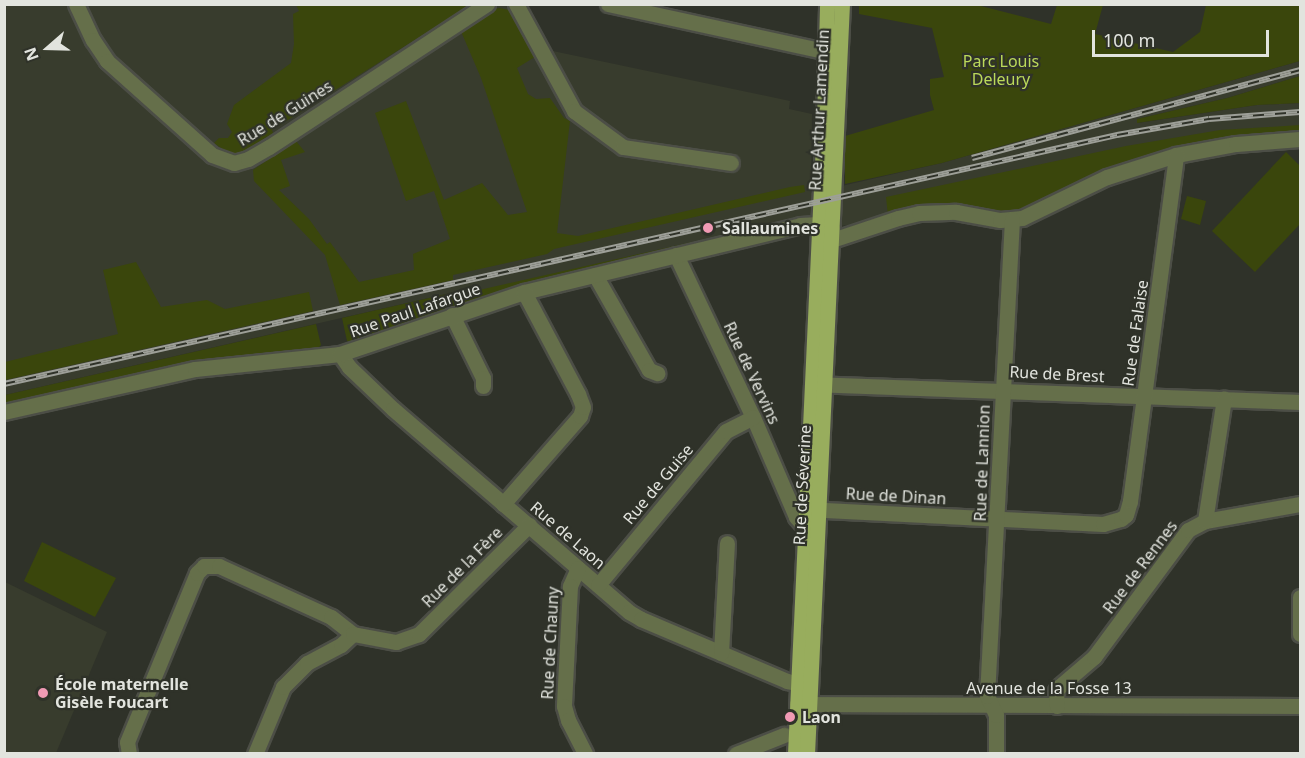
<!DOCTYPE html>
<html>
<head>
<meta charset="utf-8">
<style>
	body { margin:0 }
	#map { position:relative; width:1305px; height:758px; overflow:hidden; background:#2f3229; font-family:"Noto Sans",sans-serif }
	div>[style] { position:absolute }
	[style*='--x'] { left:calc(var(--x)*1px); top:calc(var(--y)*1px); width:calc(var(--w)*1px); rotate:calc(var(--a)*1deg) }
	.built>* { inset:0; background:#383c2d }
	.green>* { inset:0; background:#3a460c }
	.roads { filter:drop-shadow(2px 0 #4c4e46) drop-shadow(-2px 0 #4c4e46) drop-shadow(0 2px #4c4e46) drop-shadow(0 -2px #4c4e46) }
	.minor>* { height:15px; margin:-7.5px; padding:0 7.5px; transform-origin:7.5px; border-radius:7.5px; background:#656f4a }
	.major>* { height:15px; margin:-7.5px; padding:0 7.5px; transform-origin:7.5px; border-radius:7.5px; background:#98ad5d }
	.rail>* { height:6px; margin-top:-3px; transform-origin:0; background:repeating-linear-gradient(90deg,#2f3229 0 11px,#9d9f98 0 22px); box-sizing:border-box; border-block:2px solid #9d9f98 }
	.dots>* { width:16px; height:16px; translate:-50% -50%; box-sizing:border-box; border:3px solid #2f3229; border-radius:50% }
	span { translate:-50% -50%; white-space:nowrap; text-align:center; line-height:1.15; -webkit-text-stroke:4.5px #2f3229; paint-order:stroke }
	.park-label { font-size:16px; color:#bbd95a }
	.street-label { font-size:16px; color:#e2e4de }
	.poi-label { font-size:16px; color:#e2e4de; font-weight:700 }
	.left { translate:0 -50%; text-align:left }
	.frame { position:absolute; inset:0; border:6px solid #e2e4de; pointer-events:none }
	.north { position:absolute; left:18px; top:18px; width:60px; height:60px; -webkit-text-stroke:4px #2f3229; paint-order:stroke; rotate:250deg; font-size:16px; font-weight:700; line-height:24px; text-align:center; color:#e2e4de }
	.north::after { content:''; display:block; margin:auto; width:21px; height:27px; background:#e2e4de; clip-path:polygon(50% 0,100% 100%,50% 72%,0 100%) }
	.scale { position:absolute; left:1092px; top:30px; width:177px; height:27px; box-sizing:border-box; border:3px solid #e2e4de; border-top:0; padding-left:8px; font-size:18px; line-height:21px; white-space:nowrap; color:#e2e4de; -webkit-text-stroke:4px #2f3229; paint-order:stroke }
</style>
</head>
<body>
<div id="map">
	<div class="built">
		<i style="clip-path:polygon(4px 5px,521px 5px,548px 50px,790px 101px,789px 109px,812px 114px,811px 193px,942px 163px,1300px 61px,1300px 76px,1227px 98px,1137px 119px,1138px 123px,1257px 105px,1300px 103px,1300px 133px,1179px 148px,1133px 159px,1093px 174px,1034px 205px,839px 226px,839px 211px,481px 298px,456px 295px,455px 292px,5px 395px)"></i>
		<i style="clip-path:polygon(5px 582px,107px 632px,56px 753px,5px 753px)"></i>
	</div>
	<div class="green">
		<i style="clip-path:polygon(296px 5px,470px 5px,272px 130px,273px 133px,240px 154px,231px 155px,214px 143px,219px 138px,228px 138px,232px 132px,227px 124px,234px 105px,291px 63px,294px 44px,293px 14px,299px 11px)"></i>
		<i style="clip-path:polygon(859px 5px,977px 5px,1051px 24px,1057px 5px,1103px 5px,1095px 34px,1173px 52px,1200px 32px,1206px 5px,1300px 5px,1300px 61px,942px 163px,845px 184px,845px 136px,934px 110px,930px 95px,930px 79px,944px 77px,932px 28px,859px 14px)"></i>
		<i style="clip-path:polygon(500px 8px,513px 11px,538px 55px,517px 68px,528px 94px,536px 99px,550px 98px,564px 118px,570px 121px,557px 233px,578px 236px,790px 187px,804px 185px,805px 192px,554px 249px,547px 254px,453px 275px,453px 280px,340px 305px,325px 255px,254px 181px,253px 170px,296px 141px,305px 152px,281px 160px,290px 186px,279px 190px,309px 219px,327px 244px,330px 242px,359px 282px,414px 270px,413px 254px,450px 239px,434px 191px,406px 201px,375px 113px,406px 101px,444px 200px,482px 183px,508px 215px,527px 212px,481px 78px,460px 29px,492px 9px)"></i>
		<i style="clip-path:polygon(1300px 76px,1300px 103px,1257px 105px,1137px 123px,1137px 119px,1227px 98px)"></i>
		<i style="clip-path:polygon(1300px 125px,1300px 133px,1179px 148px,1133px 159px,1014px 212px,888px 216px,886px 197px,1126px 146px,1220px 130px)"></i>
		<i style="clip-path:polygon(1286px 152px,1300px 166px,1300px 224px,1255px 272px,1212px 231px)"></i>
		<i style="clip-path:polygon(1187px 196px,1206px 201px,1200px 225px,1181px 219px)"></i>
		<i style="clip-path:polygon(692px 242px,693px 245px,481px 298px,351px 342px,347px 341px,342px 318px,455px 292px,457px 295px)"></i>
		<i style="clip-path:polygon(136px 262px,161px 307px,207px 300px,225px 309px,309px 292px,313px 311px,5px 380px,5px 362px,118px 334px,103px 270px)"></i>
		<i style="clip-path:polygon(316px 324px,321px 345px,317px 349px,223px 358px,178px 366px,5px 405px,5px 395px)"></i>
		<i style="clip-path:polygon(42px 542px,116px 578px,95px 617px,24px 581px)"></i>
	</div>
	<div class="roads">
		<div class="minor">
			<i style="--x:76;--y:4;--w:40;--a:65"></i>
			<i style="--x:93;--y:40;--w:25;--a:56"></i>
			<i style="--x:107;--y:61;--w:141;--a:41.8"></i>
			<i style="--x:212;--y:155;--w:23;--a:20"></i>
			<i style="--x:234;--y:163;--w:15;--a:-16"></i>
			<i style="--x:248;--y:159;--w:24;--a:-30"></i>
			<i style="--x:269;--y:147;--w:261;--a:-33.3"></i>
			<i style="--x:516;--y:4;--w:122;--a:61.5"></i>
			<i style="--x:574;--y:111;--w:61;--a:36.3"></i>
			<i style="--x:623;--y:147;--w:109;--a:8.4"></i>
			<i style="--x:608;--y:4;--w:234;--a:12.3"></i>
			<i style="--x:832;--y:240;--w:70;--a:-18.4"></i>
			<i style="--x:898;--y:218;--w:22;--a:-13"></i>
			<i style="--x:919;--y:213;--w:37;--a:-2"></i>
			<i style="--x:956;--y:212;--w:45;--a:10.3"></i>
			<i style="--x:1000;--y:220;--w:22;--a:-5"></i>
			<i style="--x:1022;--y:218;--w:94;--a:-25.8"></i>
			<i style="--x:1107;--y:177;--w:72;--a:-17.7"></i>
			<i style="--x:1176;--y:155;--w:61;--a:-10.4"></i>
			<i style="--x:1236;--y:144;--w:64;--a:-4.5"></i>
			<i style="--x:676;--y:255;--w:179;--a:64.6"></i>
			<i style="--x:753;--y:417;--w:109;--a:66.7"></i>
			<i style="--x:796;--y:517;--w:12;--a:48"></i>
			<i style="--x:804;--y:526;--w:10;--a:6"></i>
			<i style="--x:595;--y:275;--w:109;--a:60.4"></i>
			<i style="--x:649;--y:370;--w:9;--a:21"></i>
			<i style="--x:452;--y:315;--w:70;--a:63.8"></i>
			<i style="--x:483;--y:378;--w:8;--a:90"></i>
			<i style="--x:340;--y:354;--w:16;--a:55"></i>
			<i style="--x:349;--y:367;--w:61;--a:43.7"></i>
			<i style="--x:393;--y:409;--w:311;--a:40.7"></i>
			<i style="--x:629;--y:612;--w:14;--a:30"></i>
			<i style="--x:641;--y:619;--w:159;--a:23"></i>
			<i style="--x:787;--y:681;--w:23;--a:13"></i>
			<i style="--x:812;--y:384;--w:488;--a:2.1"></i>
			<i style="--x:4;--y:412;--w:196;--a:-12.7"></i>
			<i style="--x:195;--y:369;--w:146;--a:-5.9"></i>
			<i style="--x:340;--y:354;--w:194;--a:-18.6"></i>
			<i style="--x:524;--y:292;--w:284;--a:-13.6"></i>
			<i style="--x:800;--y:225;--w:19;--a:-3"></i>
			<i style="--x:819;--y:224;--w:14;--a:21"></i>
			<i style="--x:503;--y:504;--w:117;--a:-48.8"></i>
			<i style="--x:580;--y:416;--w:9;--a:-72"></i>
			<i style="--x:583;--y:407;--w:14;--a:-111"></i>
			<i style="--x:578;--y:394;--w:115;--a:-117.9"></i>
			<i style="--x:805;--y:509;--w:298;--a:2.9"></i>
			<i style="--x:1103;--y:524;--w:19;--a:-16"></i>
			<i style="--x:1121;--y:519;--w:6;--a:-39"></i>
			<i style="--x:1126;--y:515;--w:15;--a:-74"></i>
			<i style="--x:1130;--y:501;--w:349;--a:-82.4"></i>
			<i style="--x:1205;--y:521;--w:97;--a:-10.1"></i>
			<i style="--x:578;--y:568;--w:20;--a:114"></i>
			<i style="--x:570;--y:586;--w:120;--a:92.9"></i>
			<i style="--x:564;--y:706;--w:15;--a:74"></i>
			<i style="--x:568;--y:720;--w:38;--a:63"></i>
			<i style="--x:598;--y:585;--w:200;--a:-50.3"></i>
			<i style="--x:726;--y:431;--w:30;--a:-27"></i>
			<i style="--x:1300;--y:597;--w:37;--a:90"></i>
			<i style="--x:721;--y:653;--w:110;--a:-86.9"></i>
			<i style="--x:797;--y:704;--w:503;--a:0.23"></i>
			<i style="--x:1057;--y:706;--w:15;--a:-94"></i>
			<i style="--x:1056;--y:691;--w:6;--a:-51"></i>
			<i style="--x:1060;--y:686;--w:45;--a:-40.5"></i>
			<i style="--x:1094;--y:657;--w:158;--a:-53.5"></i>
			<i style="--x:1188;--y:530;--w:19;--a:-28"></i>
			<i style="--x:1205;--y:521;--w:124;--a:-81.2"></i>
			<i style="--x:129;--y:754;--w:12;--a:-99"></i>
			<i style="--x:127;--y:742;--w:183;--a:-67.5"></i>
			<i style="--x:197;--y:573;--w:10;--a:-45"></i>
			<i style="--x:204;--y:566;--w:15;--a:0"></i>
			<i style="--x:219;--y:566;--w:123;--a:24.5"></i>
			<i style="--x:331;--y:617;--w:28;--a:38"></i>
			<i style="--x:255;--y:754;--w:73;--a:-67.3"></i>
			<i style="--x:283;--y:687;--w:34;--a:-45"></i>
			<i style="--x:307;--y:663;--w:38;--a:-28"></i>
			<i style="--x:341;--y:645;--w:16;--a:-43"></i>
			<i style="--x:353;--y:634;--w:44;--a:10.5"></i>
			<i style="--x:396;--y:642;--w:24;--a:-19"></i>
			<i style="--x:419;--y:634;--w:155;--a:-44.7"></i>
			<i style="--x:736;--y:754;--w:52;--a:-21.6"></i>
			<i style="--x:996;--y:754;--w:39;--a:-90"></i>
			<i style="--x:996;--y:715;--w:21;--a:-115"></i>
			<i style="--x:987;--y:696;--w:477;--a:-87"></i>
		</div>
		<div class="major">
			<i style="--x:795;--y:754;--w:633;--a:-87.37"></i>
			<i style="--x:824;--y:122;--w:118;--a:-88.5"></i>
			<i style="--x:807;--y:754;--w:751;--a:-87.33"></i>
		</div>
	</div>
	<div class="rail">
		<i style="--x:972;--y:158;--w:340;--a:-15"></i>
		<i style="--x:4;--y:384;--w:1141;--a:-12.61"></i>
		<i style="--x:1117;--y:135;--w:93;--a:-9.9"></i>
		<i style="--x:1209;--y:119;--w:91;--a:-4.4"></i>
	</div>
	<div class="dots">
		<i style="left:708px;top:228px;background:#f09ab4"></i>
		<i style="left:43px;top:693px;background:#f09ab4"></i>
		<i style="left:790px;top:717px;background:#f09ab4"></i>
	</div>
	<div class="park-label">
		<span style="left:1001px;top:70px">Parc Louis<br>Deleury</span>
	</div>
	<div class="street-label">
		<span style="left:819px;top:110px;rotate:-87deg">Rue Arthur Lamendin</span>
		<span style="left:285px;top:113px;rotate:-32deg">Rue de Guines</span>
		<span style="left:415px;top:310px;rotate:-19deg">Rue Paul Lafargue</span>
		<span style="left:1135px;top:333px;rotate:-82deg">Rue de Falaise</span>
		<span style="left:752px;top:373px;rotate:65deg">Rue de Vervins</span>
		<span style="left:1057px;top:374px;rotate:3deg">Rue de Brest</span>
		<span style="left:982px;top:463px;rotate:-88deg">Rue de Lannion</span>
		<span style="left:658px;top:484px;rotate:-50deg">Rue de Guise</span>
		<span style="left:802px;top:485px;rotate:-87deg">Rue de Séverine</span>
		<span style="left:896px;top:496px;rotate:3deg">Rue de Dinan</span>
		<span style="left:568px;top:535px;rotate:41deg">Rue de Laon</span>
		<span style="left:462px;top:567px;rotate:-45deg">Rue de la Fère</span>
		<span style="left:1140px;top:567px;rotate:-53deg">Rue de Rennes</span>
		<span style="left:550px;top:643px;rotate:-87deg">Rue de Chauny</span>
		<span style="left:1049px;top:688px">Avenue de la Fosse 13</span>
	</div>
	<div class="poi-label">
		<span class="left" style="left:722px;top:228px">Sallaumines</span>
		<span class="left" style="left:55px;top:693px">École maternelle<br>Gisèle Foucart</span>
		<span class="left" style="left:802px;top:717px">Laon</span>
	</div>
	<div class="frame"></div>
	<div class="north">N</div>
	<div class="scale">100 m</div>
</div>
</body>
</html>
